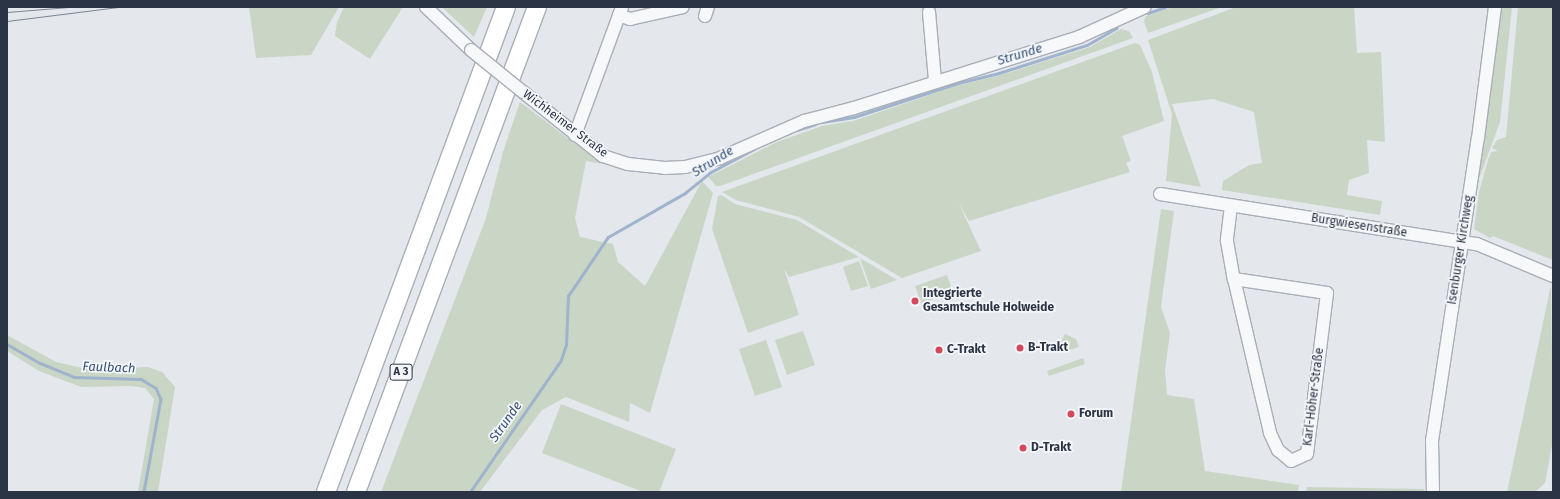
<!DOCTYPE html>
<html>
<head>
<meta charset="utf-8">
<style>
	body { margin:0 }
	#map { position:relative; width:1560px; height:499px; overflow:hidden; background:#e4e7ec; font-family:"Fira Sans",sans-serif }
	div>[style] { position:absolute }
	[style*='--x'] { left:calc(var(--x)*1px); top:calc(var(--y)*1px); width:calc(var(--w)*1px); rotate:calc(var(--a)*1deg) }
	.green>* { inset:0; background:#c9d6c5 }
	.stream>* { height:2.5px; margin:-1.25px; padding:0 1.25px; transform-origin:1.25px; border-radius:1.25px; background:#9fb4cc }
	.roads { filter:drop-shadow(1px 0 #a9aeb7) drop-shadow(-1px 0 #a9aeb7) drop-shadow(0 1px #a9aeb7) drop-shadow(0 -1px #a9aeb7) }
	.minor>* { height:12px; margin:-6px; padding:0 6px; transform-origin:6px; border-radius:6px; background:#f7f8fa }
	.highway>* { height:18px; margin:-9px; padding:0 9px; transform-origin:9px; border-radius:9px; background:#fff }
	.tram>* { height:1px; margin:-0.5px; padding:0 0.5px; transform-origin:0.5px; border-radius:0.5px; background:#7d8696 }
	.bridges { filter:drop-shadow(1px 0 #a9aeb7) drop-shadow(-1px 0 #a9aeb7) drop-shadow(0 1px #a9aeb7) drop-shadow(0 -1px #a9aeb7) }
	.minor-bridge>* { height:12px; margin:-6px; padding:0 6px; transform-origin:6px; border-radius:6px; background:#f7f8fa }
	.dots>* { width:11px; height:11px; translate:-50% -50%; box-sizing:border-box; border:2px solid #f4f6f9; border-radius:50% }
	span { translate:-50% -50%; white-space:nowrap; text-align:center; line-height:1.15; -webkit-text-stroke:3.5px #f4f6f9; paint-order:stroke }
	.shield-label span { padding:1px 3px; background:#f4f6f9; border:1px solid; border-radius:3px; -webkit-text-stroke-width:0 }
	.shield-label { font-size:11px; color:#2b3445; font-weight:700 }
	.street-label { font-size:12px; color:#2b3445 }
	.poi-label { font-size:12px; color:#2b3445; font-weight:700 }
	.left { translate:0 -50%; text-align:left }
	.water-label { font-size:13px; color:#34527a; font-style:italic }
	.frame { position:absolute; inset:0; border:8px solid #2b3445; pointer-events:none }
</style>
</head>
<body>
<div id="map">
	<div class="green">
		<i style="clip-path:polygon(249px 7px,339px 7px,311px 55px,256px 58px)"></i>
		<i style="clip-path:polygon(344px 7px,403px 7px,370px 59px,335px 36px,337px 22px)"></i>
		<i style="clip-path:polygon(442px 7px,487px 7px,474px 37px)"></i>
		<i style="clip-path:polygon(1173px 7px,1222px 7px,1148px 33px,1144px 21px,1146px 16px)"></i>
		<i style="clip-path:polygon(1236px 7px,1354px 7px,1357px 53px,1381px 52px,1385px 142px,1367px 140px,1369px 173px,1349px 180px,1347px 195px,1382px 201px,1380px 215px,1222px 190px,1223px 181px,1249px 165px,1262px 163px,1254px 112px,1213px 99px,1172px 104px,1201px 187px,1166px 181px,1172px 114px,1148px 40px)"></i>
		<i style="clip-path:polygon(1500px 7px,1512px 7px,1500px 122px,1476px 187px)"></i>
		<i style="clip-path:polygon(1518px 7px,1553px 7px,1553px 260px,1493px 236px,1490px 238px,1474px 229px,1479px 192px,1488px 160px,1491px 152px,1498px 151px,1492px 148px,1497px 140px,1506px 137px)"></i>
		<i style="clip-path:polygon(1121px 29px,1129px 31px,1133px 38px,720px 186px,716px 186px,708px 177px,777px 142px,822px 126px,853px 121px,956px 86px,1001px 75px,1090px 47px)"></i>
		<i style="clip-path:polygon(1135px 43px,1140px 45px,1152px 72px,1164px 121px,1122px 136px,1131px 161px,1126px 163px,1130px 172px,969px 221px,959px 204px,981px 251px,902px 278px,799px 217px,736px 200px,722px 192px)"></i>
		<i style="clip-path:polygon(520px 102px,602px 164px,586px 161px,575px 218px,580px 237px,613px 244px,618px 262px,645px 286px,702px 181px,713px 193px,650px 413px,630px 403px,629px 422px,566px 397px,542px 410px,480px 492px,381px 492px,486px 218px,503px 152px)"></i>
		<i style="clip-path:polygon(721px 195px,735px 204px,797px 220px,859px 257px,789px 277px,784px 269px,799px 315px,748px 333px,712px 229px,718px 196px)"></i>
		<i style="clip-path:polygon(1161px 209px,1174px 211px,1161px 307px,1170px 333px,1165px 370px,1167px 395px,1194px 399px,1205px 471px,1299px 485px,1298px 492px,1121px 492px)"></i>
		<i style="clip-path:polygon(860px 258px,897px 280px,871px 289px)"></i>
		<i style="clip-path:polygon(859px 261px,868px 286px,851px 291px,843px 267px)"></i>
		<i style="clip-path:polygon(947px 275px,953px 293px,921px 303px,915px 286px)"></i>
		<i style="clip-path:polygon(1551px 285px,1553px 440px,1545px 483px,1535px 492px,1507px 492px)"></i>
		<i style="clip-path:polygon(803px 331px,815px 365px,787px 375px,775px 340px)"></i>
		<i style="clip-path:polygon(1065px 334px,1076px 339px,1079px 347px,1060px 353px,1058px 347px)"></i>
		<i style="clip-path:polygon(7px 335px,56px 362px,91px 370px,148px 367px,162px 372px,175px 387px,158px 492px,138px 492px,154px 399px,145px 388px,131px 386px,81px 387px,39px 371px,7px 351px)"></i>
		<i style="clip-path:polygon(766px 340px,782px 387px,755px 396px,739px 349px)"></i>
		<i style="clip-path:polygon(1083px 358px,1085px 364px,1049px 376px,1047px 371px)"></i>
		<i style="clip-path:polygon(561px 404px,676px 449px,659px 492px,643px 492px,542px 453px)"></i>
		<i style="clip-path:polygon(1307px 487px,1424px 489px,1424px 492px,1306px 492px)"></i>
	</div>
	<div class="stream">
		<i style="--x:1148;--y:13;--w:18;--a:-19"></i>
		<i style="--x:822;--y:122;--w:32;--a:-9"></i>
		<i style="--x:854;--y:117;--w:109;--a:-18.1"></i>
		<i style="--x:958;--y:83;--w:42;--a:-13.7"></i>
		<i style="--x:999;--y:73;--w:92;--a:-17.7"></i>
		<i style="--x:1087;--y:45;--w:34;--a:-30"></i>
		<i style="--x:797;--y:130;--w:19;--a:-18"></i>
		<i style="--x:7;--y:344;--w:38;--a:30"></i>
		<i style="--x:40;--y:363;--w:37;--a:22"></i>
		<i style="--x:74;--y:377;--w:67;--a:1.7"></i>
		<i style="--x:141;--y:379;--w:17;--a:31"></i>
		<i style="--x:156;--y:388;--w:12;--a:66"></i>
		<i style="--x:161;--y:399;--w:95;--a:100.4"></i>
		<i style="--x:470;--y:492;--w:160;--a:-55.4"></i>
		<i style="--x:561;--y:360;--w:16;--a:-72"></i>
		<i style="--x:566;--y:345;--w:49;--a:-87.7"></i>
		<i style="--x:568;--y:296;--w:71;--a:-55.9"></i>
		<i style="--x:608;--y:237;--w:89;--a:-29.7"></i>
		<i style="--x:685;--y:193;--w:33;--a:-39"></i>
		<i style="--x:711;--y:172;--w:49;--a:-28.1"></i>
	</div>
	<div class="roads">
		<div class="minor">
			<i style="--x:426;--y:7;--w:62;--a:43.7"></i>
			<i style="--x:929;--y:12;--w:69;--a:85"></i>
			<i style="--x:619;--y:15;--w:12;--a:20"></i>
			<i style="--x:630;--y:19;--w:54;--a:-12.8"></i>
			<i style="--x:705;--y:16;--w:9;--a:-72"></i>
			<i style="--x:523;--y:92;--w:102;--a:38.7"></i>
			<i style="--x:603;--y:156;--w:26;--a:18"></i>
			<i style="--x:628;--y:164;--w:37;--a:6"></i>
			<i style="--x:665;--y:168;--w:20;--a:-3"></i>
			<i style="--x:685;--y:167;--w:36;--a:-14"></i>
			<i style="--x:720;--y:158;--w:92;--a:-23.8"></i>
			<i style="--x:804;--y:121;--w:52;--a:-14.6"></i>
			<i style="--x:854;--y:108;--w:236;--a:-17.5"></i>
			<i style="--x:1079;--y:37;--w:72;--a:-24.4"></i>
			<i style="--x:575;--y:135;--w:136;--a:-69.8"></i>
			<i style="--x:1160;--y:194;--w:321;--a:9"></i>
			<i style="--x:1477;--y:244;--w:82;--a:22.8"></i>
			<i style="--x:1231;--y:206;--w:35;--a:97"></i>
			<i style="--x:1227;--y:241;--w:39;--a:80"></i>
			<i style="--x:1234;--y:279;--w:158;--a:76.8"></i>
			<i style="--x:1270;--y:433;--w:19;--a:65"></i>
			<i style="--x:1278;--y:450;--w:17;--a:40"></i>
			<i style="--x:1291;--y:461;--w:17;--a:-24"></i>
			<i style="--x:1307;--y:454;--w:162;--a:-82.9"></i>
			<i style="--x:1327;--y:293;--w:94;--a:-171.4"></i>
			<i style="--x:1433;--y:492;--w:51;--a:-91.1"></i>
			<i style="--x:1432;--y:441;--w:306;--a:-81.4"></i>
			<i style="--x:1478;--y:138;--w:132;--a:-82.6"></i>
		</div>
		<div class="highway">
			<i style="--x:326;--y:492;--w:517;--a:-69.64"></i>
			<i style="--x:356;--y:492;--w:518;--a:-69.53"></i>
		</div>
	</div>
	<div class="tram">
		<i style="--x:7;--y:12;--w:62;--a:-4.6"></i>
		<i style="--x:7;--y:21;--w:112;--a:-7.2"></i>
	</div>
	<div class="bridges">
		<div class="minor-bridge">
			<i style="--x:471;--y:50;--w:67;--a:38.9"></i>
		</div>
	</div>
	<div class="dots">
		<i style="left:915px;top:301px;background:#d1495b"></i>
		<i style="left:1020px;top:348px;background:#d1495b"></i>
		<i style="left:939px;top:350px;background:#d1495b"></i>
		<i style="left:1071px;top:414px;background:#d1495b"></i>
		<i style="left:1023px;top:448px;background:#d1495b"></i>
	</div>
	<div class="shield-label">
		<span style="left:401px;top:372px">A 3</span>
	</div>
	<div class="street-label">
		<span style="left:565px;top:124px;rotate:37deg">Wichheimer Straße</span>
		<span style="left:1359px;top:226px;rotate:9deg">Burgwiesenstraße</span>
		<span style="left:1461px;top:250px;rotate:-81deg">Isenburger Kirchweg</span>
		<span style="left:1314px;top:397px;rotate:-83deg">Karl-Höher-Straße</span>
	</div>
	<div class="poi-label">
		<span class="left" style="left:923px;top:301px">Integrierte<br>Gesamtschule Holweide</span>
		<span class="left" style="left:1028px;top:348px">B-Trakt</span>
		<span class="left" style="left:947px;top:350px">C-Trakt</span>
		<span class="left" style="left:1079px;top:414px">Forum</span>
		<span class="left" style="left:1031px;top:448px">D-Trakt</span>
	</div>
	<div class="water-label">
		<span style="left:1020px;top:55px;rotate:-17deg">Strunde</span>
		<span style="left:713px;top:162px;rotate:-32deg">Strunde</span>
		<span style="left:109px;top:368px;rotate:2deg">Faulbach</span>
		<span style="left:506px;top:422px;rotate:-55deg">Strunde</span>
	</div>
	<div class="frame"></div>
</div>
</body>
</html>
